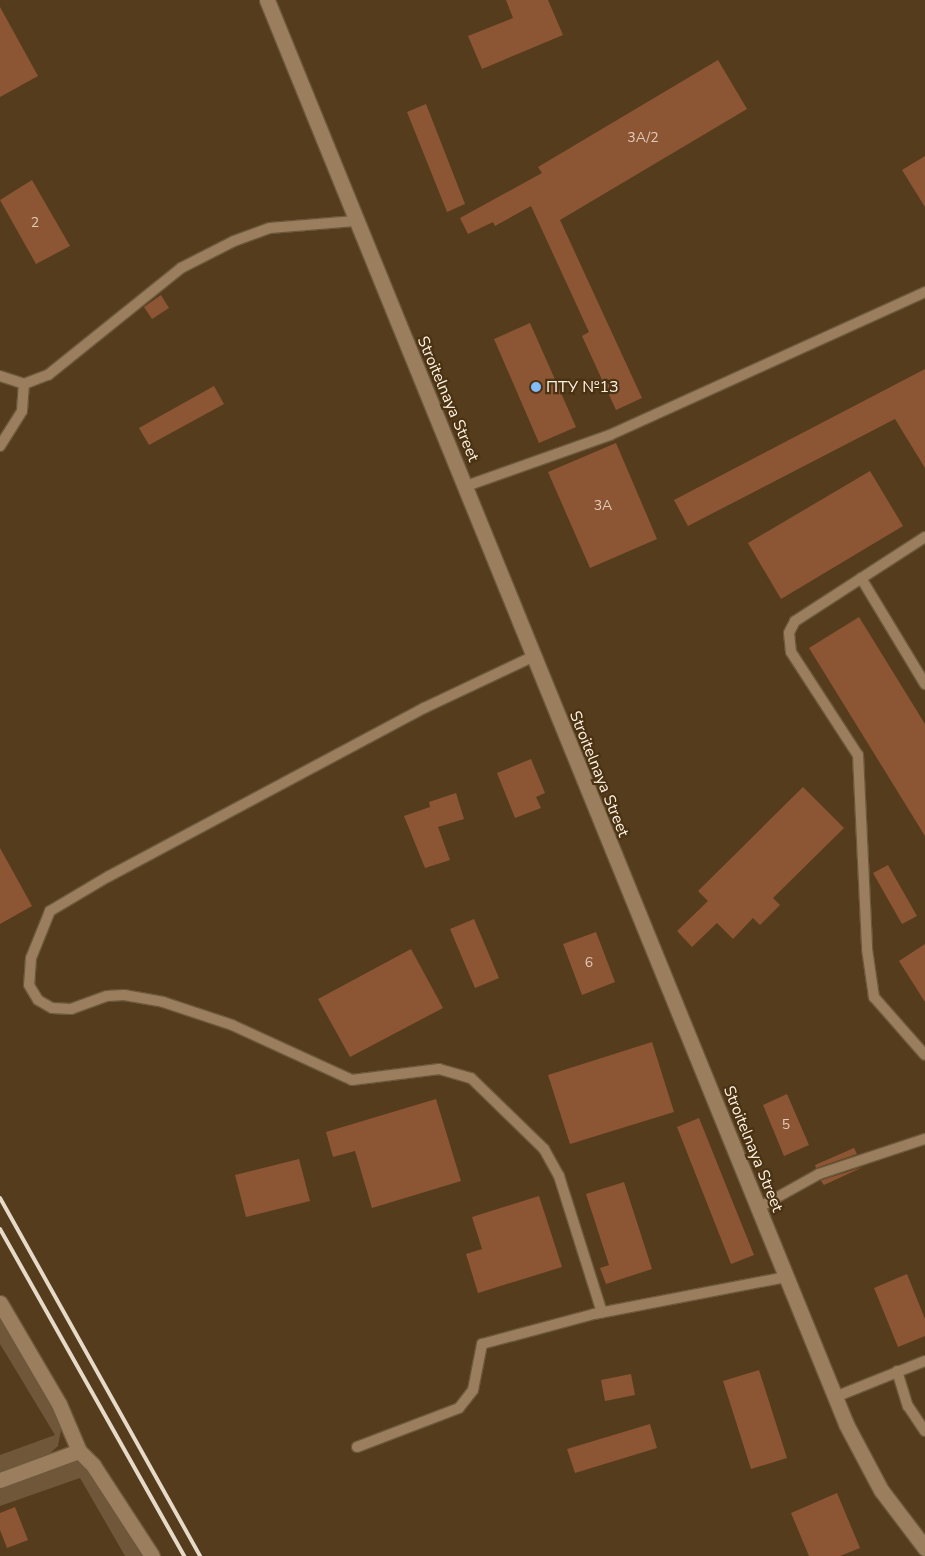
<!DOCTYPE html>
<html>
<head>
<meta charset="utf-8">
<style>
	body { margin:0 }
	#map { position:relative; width:925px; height:1556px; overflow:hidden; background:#553c1d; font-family:"Nunito Sans",sans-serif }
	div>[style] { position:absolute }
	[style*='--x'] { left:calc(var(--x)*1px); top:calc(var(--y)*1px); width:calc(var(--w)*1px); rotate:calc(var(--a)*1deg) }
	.green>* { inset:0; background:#70573a }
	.building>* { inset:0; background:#8c5635 }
	.roads { filter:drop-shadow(1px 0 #6c583c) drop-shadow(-1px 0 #6c583c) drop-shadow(0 1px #6c583c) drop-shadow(0 -1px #6c583c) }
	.service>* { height:10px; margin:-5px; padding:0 5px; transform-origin:5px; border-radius:5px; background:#9a7e5d }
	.minor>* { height:15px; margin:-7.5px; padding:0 7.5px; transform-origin:7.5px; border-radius:7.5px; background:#9a7e5d }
	.rail>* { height:4px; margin:-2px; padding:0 2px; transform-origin:2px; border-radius:2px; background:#e7dac8 }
	.dots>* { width:14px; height:14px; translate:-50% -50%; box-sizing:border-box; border:2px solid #4a3212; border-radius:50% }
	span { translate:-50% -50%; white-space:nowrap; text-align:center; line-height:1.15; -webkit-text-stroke:4.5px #4a3212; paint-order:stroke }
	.number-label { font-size:14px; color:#e2cbb8 }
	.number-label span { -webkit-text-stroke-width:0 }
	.poi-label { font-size:16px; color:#fef2e3 }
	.left { translate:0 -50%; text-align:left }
	.street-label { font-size:16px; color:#fef2e3 }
</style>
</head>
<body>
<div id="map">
	<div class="green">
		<i style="clip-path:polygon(0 1314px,58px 1413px,61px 1430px,58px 1446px,47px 1456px,0 1475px,0 1455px,55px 1435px,0 1344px)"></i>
		<i style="clip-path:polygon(75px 1459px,93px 1472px,145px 1556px,125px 1556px,80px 1478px,0 1506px,0 1486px)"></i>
	</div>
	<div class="building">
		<i style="clip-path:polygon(506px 0,548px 0,563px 35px,482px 69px,468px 36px,513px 18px)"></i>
		<i style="clip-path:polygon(0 7px,38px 76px,0 97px)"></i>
		<i style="clip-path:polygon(718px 60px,747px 109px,560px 220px,642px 398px,616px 410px,582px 336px,589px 332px,531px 206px,495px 226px,493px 222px,468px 234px,460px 218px,542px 173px,538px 167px)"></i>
		<i style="clip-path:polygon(426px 104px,465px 204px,447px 212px,407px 112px)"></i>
		<i style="clip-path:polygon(925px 156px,925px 207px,902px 170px)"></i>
		<i style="clip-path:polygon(32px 180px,70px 246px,36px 264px,0 200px)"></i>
		<i style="clip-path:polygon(161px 295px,169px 308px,152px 319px,144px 307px)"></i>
		<i style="clip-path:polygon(530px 323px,576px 427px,539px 443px,494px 339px)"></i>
		<i style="clip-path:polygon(925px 369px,925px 468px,895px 419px,688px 526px,674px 500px)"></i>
		<i style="clip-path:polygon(214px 386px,224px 404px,149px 445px,139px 428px)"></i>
		<i style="clip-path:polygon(616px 443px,657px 539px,590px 568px,548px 472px)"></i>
		<i style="clip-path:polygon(870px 471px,903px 526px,781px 599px,748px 543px)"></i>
		<i style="clip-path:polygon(859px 617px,925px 724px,925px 836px,809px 648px)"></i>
		<i style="clip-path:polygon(531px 759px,545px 793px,536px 797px,541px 808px,515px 818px,497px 773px)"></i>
		<i style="clip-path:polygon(803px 787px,844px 828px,773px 898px,780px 905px,760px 925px,753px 918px,733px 939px,717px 923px,692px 947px,677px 931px,708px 901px,698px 891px)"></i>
		<i style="clip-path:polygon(456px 793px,464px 819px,438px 827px,450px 860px,425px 868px,404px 816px,430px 807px,429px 802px)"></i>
		<i style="clip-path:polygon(0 848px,32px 906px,0 924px)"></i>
		<i style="clip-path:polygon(888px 865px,917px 916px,902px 924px,873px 873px)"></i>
		<i style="clip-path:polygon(474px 919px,499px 978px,475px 988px,450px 929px)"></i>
		<i style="clip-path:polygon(596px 932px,615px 982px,582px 995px,563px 944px)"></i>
		<i style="clip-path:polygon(925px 944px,925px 1002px,899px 961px)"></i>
		<i style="clip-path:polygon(411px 949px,443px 1008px,350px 1057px,318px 999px)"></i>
		<i style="clip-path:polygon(652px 1042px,674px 1112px,570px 1144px,548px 1075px)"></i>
		<i style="clip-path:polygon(787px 1094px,809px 1145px,784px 1156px,763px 1105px)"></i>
		<i style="clip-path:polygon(436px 1099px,461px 1181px,372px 1208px,355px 1151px,333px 1157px,326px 1132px)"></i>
		<i style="clip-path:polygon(699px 1118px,754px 1255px,731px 1264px,677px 1127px)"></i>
		<i style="clip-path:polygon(854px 1148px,857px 1154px,816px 1168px,815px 1165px)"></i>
		<i style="clip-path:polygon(299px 1159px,310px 1201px,246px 1217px,235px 1175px)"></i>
		<i style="clip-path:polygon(863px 1167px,824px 1185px,821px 1181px,822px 1180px)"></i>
		<i style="clip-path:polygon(624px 1182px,652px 1269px,606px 1284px,600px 1268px,609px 1265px,586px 1194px)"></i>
		<i style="clip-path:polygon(539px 1196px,562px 1267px,478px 1293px,466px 1254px,482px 1249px,472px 1217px)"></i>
		<i style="clip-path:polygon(907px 1274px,925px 1319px,925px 1336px,898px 1347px,874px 1288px)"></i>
		<i style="clip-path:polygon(759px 1370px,787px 1458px,751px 1469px,723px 1381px)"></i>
		<i style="clip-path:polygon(631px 1374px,635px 1395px,605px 1401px,601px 1380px)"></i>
		<i style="clip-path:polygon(650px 1424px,657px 1448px,575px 1473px,567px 1449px)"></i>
		<i style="clip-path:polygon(837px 1493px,860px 1548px,840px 1556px,809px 1556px,791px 1513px)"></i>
		<i style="clip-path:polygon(15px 1507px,28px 1540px,7px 1548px,0 1530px,0 1513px)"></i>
	</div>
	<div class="roads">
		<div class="service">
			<i style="--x:0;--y:376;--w:25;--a:18"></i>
			<i style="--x:24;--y:384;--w:26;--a:-21"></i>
			<i style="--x:48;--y:375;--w:171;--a:-38.8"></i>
			<i style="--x:181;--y:268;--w:59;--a:-27"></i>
			<i style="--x:234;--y:241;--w:38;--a:-20"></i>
			<i style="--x:270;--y:228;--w:85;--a:-4.7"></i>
			<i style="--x:0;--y:446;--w:41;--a:-57.8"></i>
			<i style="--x:22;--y:411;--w:27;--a:-86"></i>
			<i style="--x:466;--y:486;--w:153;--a:-19.5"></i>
			<i style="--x:610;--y:435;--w:346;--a:-24.4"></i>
			<i style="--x:925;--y:537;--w:155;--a:147.1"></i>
			<i style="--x:795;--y:621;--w:13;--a:117"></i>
			<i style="--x:789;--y:633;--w:19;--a:84"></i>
			<i style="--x:791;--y:652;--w:123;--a:57"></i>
			<i style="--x:858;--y:755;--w:194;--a:87.3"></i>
			<i style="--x:867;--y:949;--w:49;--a:81.7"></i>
			<i style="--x:874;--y:997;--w:77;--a:48.7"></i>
			<i style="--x:861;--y:578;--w:124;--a:58.9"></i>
			<i style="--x:532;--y:657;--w:119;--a:154.7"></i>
			<i style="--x:424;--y:708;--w:357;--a:151.9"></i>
			<i style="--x:109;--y:876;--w:69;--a:149.3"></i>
			<i style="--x:50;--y:911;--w:51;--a:112"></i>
			<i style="--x:31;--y:958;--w:27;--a:94"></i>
			<i style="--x:29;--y:985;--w:17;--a:59"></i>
			<i style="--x:38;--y:1000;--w:16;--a:30"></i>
			<i style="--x:52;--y:1008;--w:19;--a:3"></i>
			<i style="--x:71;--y:1009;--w:38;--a:-20"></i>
			<i style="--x:107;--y:996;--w:17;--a:-3"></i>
			<i style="--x:124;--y:995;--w:40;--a:10"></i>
			<i style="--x:163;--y:1002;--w:73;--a:18.4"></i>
			<i style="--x:232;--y:1025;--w:132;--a:24.6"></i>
			<i style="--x:352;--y:1080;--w:88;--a:-7.2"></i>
			<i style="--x:439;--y:1069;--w:33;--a:16"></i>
			<i style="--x:471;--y:1078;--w:102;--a:44.2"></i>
			<i style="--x:544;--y:1149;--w:31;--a:61"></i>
			<i style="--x:559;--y:1176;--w:143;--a:72.5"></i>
			<i style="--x:758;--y:1208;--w:70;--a:-29.1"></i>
			<i style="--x:819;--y:1174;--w:112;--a:-18.3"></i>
			<i style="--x:897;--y:1371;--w:37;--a:73"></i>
			<i style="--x:908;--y:1406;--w:30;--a:56"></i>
			<i style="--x:835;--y:1397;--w:97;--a:-21.8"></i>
			<i style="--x:357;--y:1447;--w:109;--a:-20.9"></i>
			<i style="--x:459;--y:1408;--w:23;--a:-52"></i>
			<i style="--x:473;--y:1390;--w:47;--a:-78.9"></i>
			<i style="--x:482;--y:1344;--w:116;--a:-15"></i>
			<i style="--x:594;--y:1314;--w:197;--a:-10.9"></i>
		</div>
		<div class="minor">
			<i style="--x:267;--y:0;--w:1537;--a:67.87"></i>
			<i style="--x:846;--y:1424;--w:75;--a:62.1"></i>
			<i style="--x:881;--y:1490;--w:73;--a:52.8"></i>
			<i style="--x:0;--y:1303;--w:117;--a:59.7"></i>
			<i style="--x:59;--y:1404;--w:51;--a:66.9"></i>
			<i style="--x:79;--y:1451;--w:20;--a:45"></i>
			<i style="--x:93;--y:1465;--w:108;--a:57"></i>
			<i style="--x:0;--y:1480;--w:84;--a:-20.2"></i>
		</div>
	</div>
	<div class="rail">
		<i style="--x:0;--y:1198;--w:410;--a:60.8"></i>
		<i style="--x:0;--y:1229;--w:375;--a:60.6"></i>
	</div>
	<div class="dots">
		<i style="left:536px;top:387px;background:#82bcfa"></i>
	</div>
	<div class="number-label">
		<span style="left:643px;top:138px">3А/2</span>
		<span style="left:35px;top:223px">2</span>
		<span style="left:603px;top:506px">3А</span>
		<span style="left:589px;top:963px">6</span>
		<span style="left:786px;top:1125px">5</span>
	</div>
	<div class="poi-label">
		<span class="left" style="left:546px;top:387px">ПТУ №13</span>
	</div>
	<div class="street-label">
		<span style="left:448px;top:399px;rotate:67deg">Stroitelnaya Street</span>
		<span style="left:599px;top:774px;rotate:68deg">Stroitelnaya Street</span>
		<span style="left:753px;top:1149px;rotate:68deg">Stroitelnaya Street</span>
	</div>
</div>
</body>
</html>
